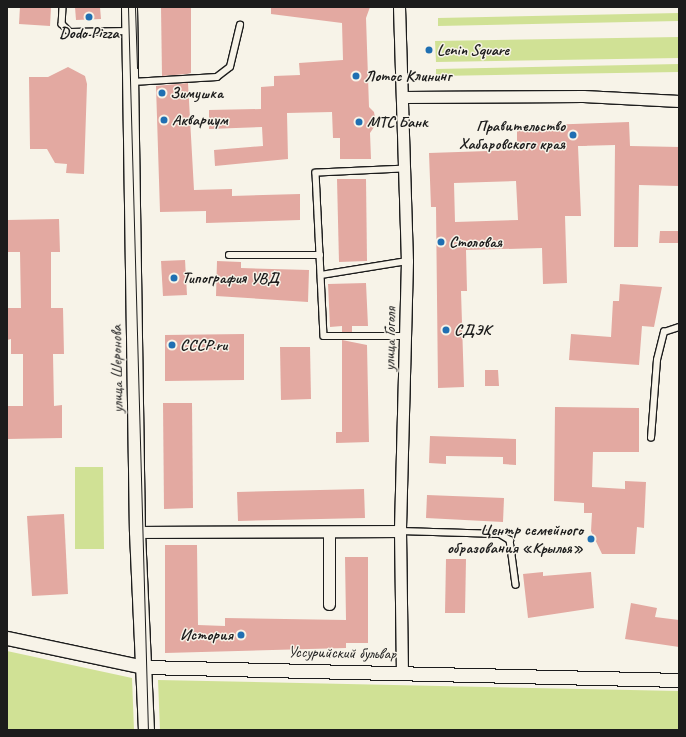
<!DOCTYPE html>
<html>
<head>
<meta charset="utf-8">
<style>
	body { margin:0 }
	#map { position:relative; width:686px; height:737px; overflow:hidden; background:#f7f3e8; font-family:Caveat,sans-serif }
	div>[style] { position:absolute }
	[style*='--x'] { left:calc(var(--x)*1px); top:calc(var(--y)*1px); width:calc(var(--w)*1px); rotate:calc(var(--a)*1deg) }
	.green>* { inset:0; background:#d0e195 }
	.building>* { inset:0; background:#e3a9a1 }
	.roads { filter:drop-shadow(1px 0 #1c1c1c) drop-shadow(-1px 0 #1c1c1c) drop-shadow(0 1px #1c1c1c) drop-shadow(0 -1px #1c1c1c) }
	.service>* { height:5.5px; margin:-2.75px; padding:0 2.75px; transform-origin:2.75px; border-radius:2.75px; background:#f7f3e8 }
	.minor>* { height:11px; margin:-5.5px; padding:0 5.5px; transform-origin:5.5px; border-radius:5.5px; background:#f7f3e8 }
	.tertiary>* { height:13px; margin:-6.5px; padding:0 6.5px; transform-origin:6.5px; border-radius:6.5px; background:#f7f3e8 }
	.secondary>* { height:15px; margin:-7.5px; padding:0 7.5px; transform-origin:7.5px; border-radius:7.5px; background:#f7f3e8 }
	.tram>* { height:1px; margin:-0.5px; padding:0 0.5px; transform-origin:0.5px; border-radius:0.5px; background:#1c1c1c }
	.dots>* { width:11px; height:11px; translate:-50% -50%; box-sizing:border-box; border:2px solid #f7f3e8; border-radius:50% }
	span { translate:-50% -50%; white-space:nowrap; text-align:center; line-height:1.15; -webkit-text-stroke:3px #f7f3e8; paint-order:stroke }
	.poi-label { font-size:16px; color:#1c1c1c; font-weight:700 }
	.left { translate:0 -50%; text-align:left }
	.right { translate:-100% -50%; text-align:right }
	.street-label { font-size:16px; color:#1c1c1c }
	.frame { position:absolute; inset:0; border:8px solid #1c1c1c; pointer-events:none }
</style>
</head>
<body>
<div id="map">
	<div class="green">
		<i style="clip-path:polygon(679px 13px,679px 21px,438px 26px,438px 18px)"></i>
		<i style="clip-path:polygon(679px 37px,679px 58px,436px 62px,435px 41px)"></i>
		<i style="clip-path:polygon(679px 64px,679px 72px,436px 76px,436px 69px)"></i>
		<i style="clip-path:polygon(75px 467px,103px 467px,104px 549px,75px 549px)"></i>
		<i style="clip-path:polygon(7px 651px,132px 678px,134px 730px,7px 730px)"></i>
		<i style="clip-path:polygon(158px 680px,679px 691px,679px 730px,160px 730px)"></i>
	</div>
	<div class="building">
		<i style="clip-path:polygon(20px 7px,51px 7px,50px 26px,19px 24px)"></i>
		<i style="clip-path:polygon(75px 7px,100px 7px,101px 19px,76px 20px)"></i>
		<i style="clip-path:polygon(161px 7px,191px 7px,191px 73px,187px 74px,162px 76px)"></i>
		<i style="clip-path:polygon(271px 7px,370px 7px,366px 18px,369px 107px,374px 112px,376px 124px,370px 133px,371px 159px,340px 159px,340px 138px,333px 138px,332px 112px,287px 113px,288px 159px,215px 166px,214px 150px,263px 146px,262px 127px,209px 129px,209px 110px,261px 109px,261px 87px,274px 86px,274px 76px,300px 75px,299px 63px,343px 60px,342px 23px,271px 14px)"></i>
		<i style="clip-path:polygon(68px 67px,85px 76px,87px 84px,84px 174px,66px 173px,67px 164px,55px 163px,47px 149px,30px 149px,29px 77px,48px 77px)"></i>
		<i style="clip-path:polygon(188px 83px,194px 190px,232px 189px,232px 196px,300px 194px,300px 220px,206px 223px,206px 211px,160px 212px,156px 86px)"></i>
		<i style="clip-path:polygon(evenodd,629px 122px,630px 146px,679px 147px,679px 186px,639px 185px,638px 247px,614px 247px,615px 145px,578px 146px,581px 216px,565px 216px,567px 283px,543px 284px,542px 248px,466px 250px,467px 291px,461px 291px,464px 387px,438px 388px,436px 207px,431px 207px,429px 153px,517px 150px,517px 126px,629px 122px,516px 181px,518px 220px,455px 222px,454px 183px,516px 181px)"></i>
		<i style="clip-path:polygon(337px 179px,366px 179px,367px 261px,339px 262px)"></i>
		<i style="clip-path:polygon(59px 219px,60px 252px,51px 252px,51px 308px,63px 308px,64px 354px,53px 354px,54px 406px,62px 405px,62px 438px,7px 439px,7px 406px,23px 406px,23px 354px,11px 354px,11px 339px,7px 340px,7px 308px,21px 308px,20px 252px,7px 252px,7px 220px)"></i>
		<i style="clip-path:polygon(660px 231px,679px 231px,679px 243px,659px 243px)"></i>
		<i style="clip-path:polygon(185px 260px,187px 295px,163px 296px,161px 261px)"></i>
		<i style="clip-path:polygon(217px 261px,241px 262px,241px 268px,309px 270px,308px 302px,216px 296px)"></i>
		<i style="clip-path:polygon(366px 283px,368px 326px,352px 326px,352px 332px,342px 332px,342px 326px,330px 327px,328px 284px)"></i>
		<i style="clip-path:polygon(620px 284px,662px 287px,654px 327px,642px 326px,639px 365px,569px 360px,571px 334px,611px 337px,613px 301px,619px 301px)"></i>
		<i style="clip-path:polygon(244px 334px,244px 380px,165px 381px,165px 335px)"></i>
		<i style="clip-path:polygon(342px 340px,367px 345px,369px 442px,336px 443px,336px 432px,342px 432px)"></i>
		<i style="clip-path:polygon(280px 347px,310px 347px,311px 399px,281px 400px)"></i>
		<i style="clip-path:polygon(485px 370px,498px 370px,499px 386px,485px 386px)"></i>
		<i style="clip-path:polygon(163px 403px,192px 403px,193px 508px,164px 509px)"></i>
		<i style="clip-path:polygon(555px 407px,639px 408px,639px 452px,593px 452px,592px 487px,625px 489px,625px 481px,646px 482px,644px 528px,637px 527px,635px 554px,602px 554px,591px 531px,592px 513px,584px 513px,584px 503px,554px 501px)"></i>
		<i style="clip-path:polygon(430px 436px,516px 439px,516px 465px,503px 464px,503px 457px,446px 456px,446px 464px,429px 463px)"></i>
		<i style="clip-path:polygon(364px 489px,365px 518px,238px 521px,237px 492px)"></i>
		<i style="clip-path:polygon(427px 495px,504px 498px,503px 522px,426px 518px)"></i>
		<i style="clip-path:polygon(64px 514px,68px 594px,32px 596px,27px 516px)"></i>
		<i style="clip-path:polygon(165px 545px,197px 545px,198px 625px,225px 626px,225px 618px,346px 620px,345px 557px,368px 557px,368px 643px,346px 643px,346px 648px,165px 653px)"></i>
		<i style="clip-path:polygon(446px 559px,466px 559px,465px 613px,445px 613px)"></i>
		<i style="clip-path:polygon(543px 572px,543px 576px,591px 572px,594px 608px,528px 618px,523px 574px)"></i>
		<i style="clip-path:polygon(631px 603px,657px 608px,655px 617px,679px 620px,679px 647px,625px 639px)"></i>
	</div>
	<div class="roads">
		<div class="service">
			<i style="--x:63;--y:7;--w:17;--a:93"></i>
			<i style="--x:62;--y:24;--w:11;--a:45"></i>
			<i style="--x:70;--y:32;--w:59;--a:-1"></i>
			<i style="--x:132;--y:82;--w:85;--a:-3.4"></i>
			<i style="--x:217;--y:77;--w:16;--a:-38"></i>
			<i style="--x:230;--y:67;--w:43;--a:-76.6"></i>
			<i style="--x:404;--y:169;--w:88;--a:177.4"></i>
			<i style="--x:316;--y:173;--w:163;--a:87.2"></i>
			<i style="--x:324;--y:336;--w:82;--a:0"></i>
			<i style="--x:229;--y:255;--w:91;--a:0"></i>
			<i style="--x:321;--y:275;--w:87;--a:-9.2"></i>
			<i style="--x:651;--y:438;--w:78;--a:-85.6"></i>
			<i style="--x:657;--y:360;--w:29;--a:-76"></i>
			<i style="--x:664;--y:332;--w:16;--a:-18"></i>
			<i style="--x:400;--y:531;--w:100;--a:1.7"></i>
			<i style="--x:500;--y:534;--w:12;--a:31"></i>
			<i style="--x:510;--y:540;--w:45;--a:82.4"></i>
		</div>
		<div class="minor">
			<i style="--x:399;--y:7;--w:254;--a:88.2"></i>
			<i style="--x:407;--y:261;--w:270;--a:91.5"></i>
			<i style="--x:400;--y:531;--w:141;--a:89.2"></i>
			<i style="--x:403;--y:97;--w:180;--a:-0.3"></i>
			<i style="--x:583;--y:96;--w:96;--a:3"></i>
			<i style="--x:137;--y:532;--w:263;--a:-0.2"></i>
			<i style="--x:329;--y:532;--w:72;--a:90"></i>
		</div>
		<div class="tertiary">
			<i style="--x:7;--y:638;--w:140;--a:12"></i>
			<i style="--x:144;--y:667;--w:535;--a:1.39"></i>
		</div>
		<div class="secondary">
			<i style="--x:129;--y:7;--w:525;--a:89.13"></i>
			<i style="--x:137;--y:532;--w:198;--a:87.4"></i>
		</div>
	</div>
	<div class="tram">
		<i style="--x:128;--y:7;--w:723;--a:88.42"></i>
		<i style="--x:135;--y:7;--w:61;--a:88.1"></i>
	</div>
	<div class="dots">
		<i style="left:89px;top:17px;background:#1f6fb2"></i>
		<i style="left:429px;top:50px;background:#1f6fb2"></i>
		<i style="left:356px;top:76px;background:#1f6fb2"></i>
		<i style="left:162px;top:93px;background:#1f6fb2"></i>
		<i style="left:164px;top:120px;background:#1f6fb2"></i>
		<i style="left:359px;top:122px;background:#1f6fb2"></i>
		<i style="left:573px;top:135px;background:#1f6fb2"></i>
		<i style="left:441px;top:242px;background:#1f6fb2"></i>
		<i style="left:174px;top:278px;background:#1f6fb2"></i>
		<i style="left:446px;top:330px;background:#1f6fb2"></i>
		<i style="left:172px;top:345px;background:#1f6fb2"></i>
		<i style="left:591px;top:539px;background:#1f6fb2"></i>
		<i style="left:241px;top:635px;background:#1f6fb2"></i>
	</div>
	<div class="poi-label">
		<span style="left:89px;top:33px">Dodo Pizza</span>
		<span class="left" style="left:437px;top:50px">Lenin Square</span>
		<span class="left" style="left:364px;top:76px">Лотос Клининг</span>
		<span class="left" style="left:170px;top:93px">Зимушка</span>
		<span class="left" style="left:172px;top:120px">Аквариум</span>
		<span class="left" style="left:367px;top:122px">МТС Банк</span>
		<span class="right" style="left:565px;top:135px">Правительство<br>Хабаровского края</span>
		<span class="left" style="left:449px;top:242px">Столовая</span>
		<span class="left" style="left:182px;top:278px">Типография УВД</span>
		<span class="left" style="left:454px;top:330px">СДЭК</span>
		<span class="left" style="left:180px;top:345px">СССР.ru</span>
		<span class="right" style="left:583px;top:539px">Центр семейного<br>образования «Крылья»</span>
		<span class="right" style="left:233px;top:635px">История</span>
	</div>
	<div class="street-label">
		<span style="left:390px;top:339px;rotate:-89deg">улица Гоголя</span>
		<span style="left:117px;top:369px;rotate:-91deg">улица Шеронова</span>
		<span style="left:342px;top:653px;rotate:1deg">Уссурийский бульвар</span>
	</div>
	<div class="frame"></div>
</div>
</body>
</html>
